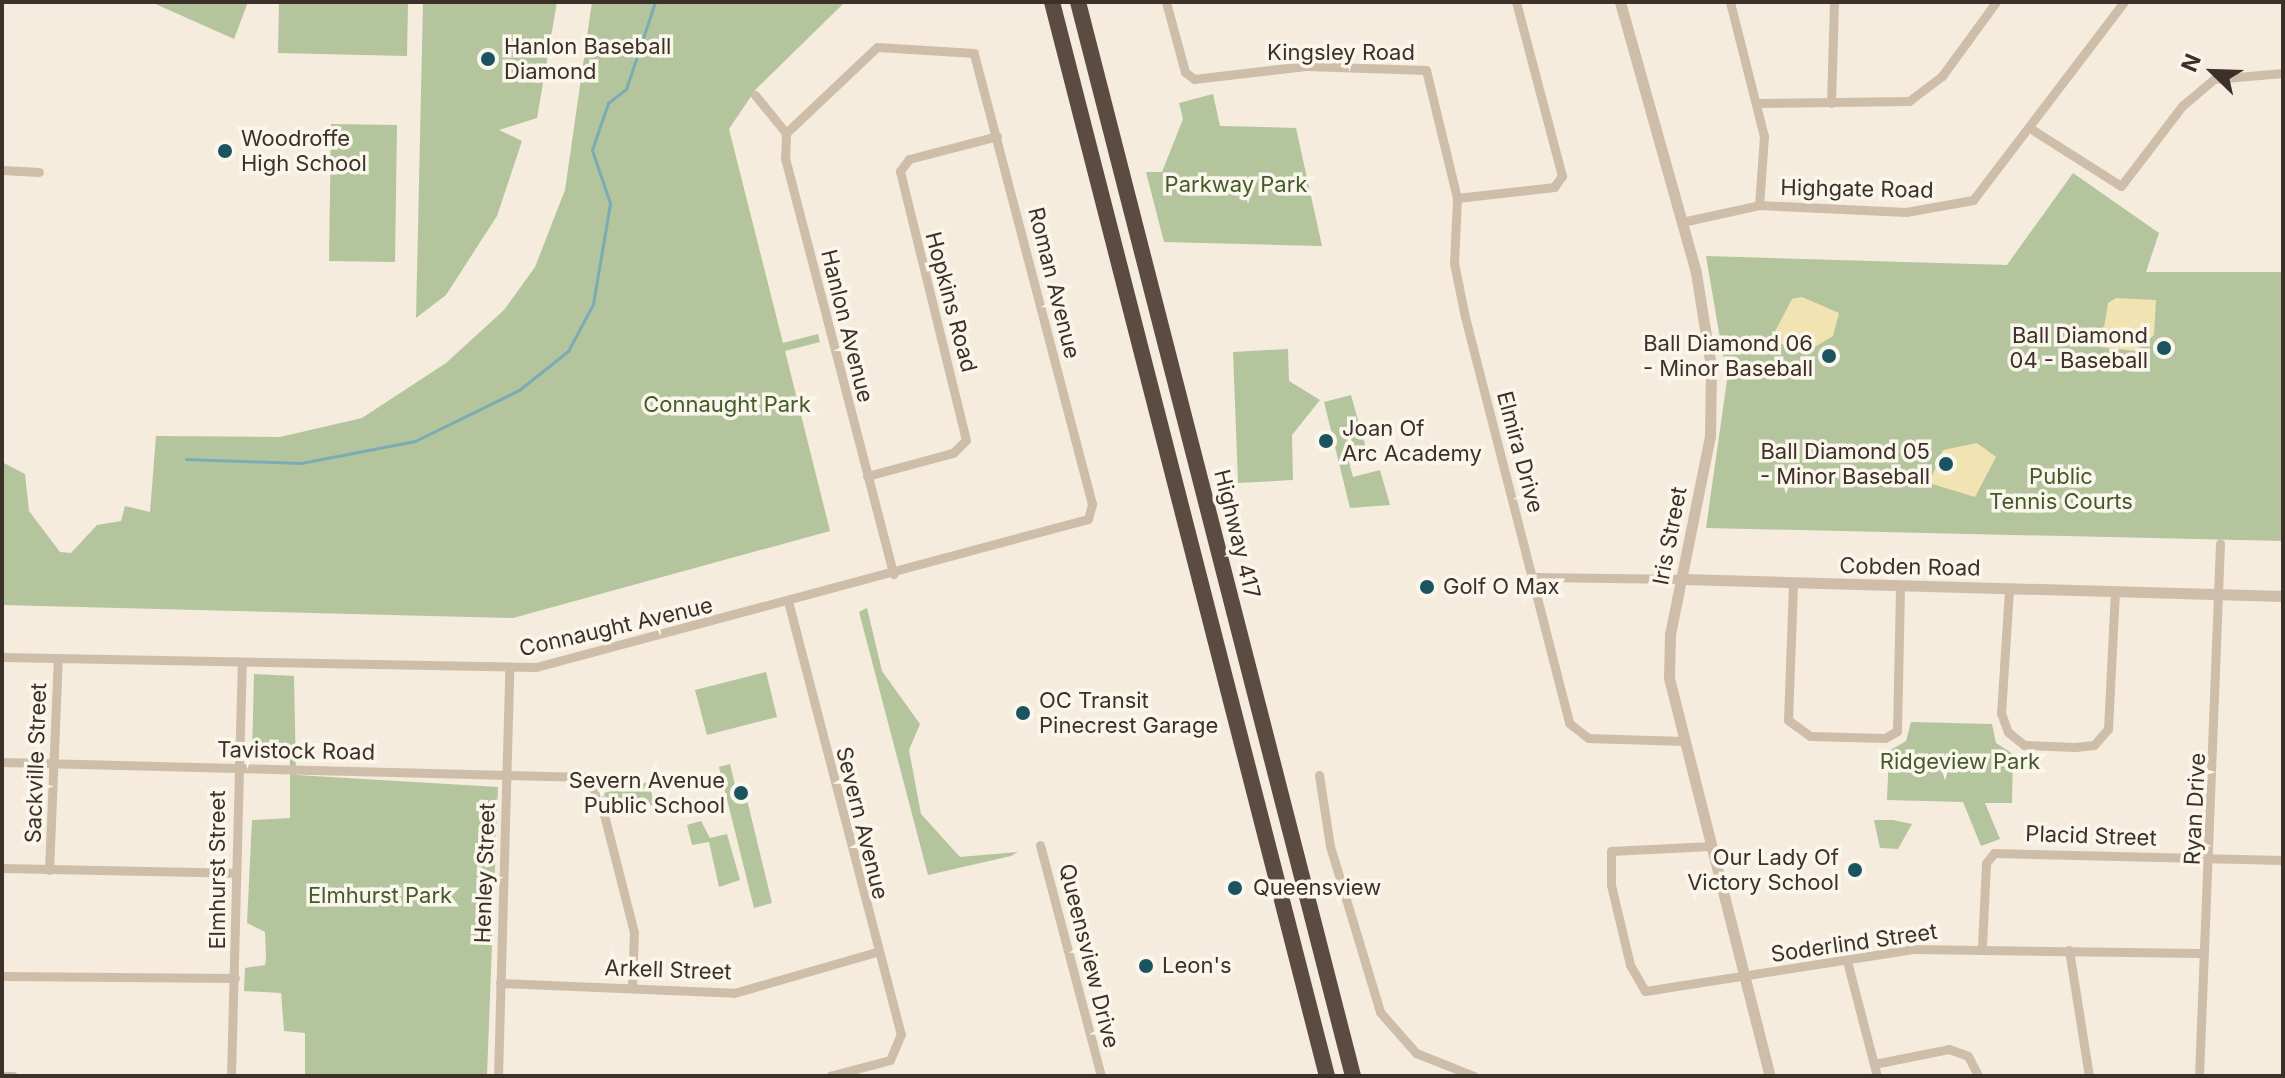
<!DOCTYPE html>
<html>
<head>
<meta charset="utf-8">
<style>
	body { margin:0 }
	#map { position:relative; width:2285px; height:1078px; overflow:hidden; background:#f5ecde; font-family:Inter,sans-serif }
	div>[style] { position:absolute }
	[style*='--x'] { left:calc(var(--x)*1px); top:calc(var(--y)*1px); width:calc(var(--w)*1px); rotate:calc(var(--a)*1deg) }
	.green>* { inset:0; background:#b4c59d }
	.sand>* { inset:0; background:#f2e3b3 }
	.stream>* { height:3px; margin:-1.5px; padding:0 1.5px; transform-origin:1.5px; border-radius:1.5px; background:#7bacb4 }
	.minor>* { height:9px; margin:-4.5px; padding:0 4.5px; transform-origin:4.5px; border-radius:4.5px; background:#cebea9 }
	.tertiary>* { height:11px; margin:-5.5px; padding:0 5.5px; transform-origin:5.5px; border-radius:5.5px; background:#cebea9 }
	.motorway>* { height:16px; margin:-8px; padding:0 8px; transform-origin:8px; border-radius:8px; background:#5c4b40 }
	.dots>* { width:22px; height:22px; translate:-50% -50%; box-sizing:border-box; border:4px solid #fbf6ec; border-radius:50% }
	span { translate:-50% -50%; white-space:nowrap; text-align:center; line-height:1.15; -webkit-text-stroke:7px #fbf6ec; paint-order:stroke }
	.poi-label { font-size:22px; color:#3b3129 }
	.left { translate:0 -50%; text-align:left }
	.right { translate:-100% -50%; text-align:right }
	.street-label { font-size:22px; color:#3b3129 }
	.park-label { font-size:22px; color:#455b2b }
	.frame { position:absolute; inset:0; border:4px solid #3b3129; pointer-events:none }
	.north { position:absolute; left:2173px; top:32px; width:80px; height:80px; -webkit-text-stroke:6px #fbf6ec; paint-order:stroke; rotate:293deg; font-size:22px; font-weight:700; line-height:32px; text-align:center; color:#3b3129 }
	.north::after { content:''; display:block; margin:auto; width:28px; height:36px; background:#3b3129; clip-path:polygon(50% 0,100% 100%,50% 72%,0 100%) }
</style>
</head>
<body>
<div id="map">
	<div class="green">
		<i style="clip-path:polygon(151px 2px,248px 2px,234px 39px)"></i>
		<i style="clip-path:polygon(279px 2px,408px 2px,407px 56px,278px 53px)"></i>
		<i style="clip-path:polygon(423px 2px,557px 2px,537px 118px,499px 130px,522px 141px,497px 216px,446px 295px,416px 318px)"></i>
		<i style="clip-path:polygon(592px 2px,845px 2px,756px 89px,729px 129px,783px 343px,818px 334px,820px 342px,785px 351px,830px 531px,513px 618px,2px 605px,2px 462px,25px 474px,29px 511px,60px 552px,71px 553px,97px 525px,121px 521px,125px 506px,150px 512px,156px 436px,280px 437px,362px 418px,446px 363px,504px 310px,535px 267px,565px 190px)"></i>
		<i style="clip-path:polygon(1213px 94px,1220px 126px,1296px 128px,1322px 246px,1164px 242px,1146px 172px,1162px 172px,1183px 119px,1179px 103px)"></i>
		<i style="clip-path:polygon(331px 124px,397px 125px,395px 262px,329px 261px)"></i>
		<i style="clip-path:polygon(2073px 173px,2159px 233px,2146px 272px,2283px 272px,2283px 541px,1706px 528px,1727px 380px,1706px 256px,2007px 265px)"></i>
		<i style="clip-path:polygon(1288px 349px,1289px 381px,1320px 400px,1292px 435px,1293px 480px,1238px 483px,1233px 352px)"></i>
		<i style="clip-path:polygon(1351px 395px,1367px 452px,1348px 458px,1353px 477px,1380px 470px,1390px 505px,1350px 508px,1324px 402px)"></i>
		<i style="clip-path:polygon(867px 608px,882px 671px,920px 724px,909px 750px,921px 814px,960px 857px,1018px 852px,1011px 856px,928px 875px,859px 612px)"></i>
		<i style="clip-path:polygon(766px 672px,777px 717px,707px 735px,695px 690px)"></i>
		<i style="clip-path:polygon(254px 674px,294px 676px,296px 775px,498px 787px,487px 1076px,305px 1075px,305px 1033px,284px 1031px,281px 993px,244px 991px,245px 968px,265px 965px,266px 957px,265px 932px,247px 923px,252px 820px,290px 818px,290px 758px,252px 755px)"></i>
		<i style="clip-path:polygon(1911px 722px,1992px 724px,1996px 743px,2013px 754px,2012px 803px,1985px 803px,2000px 839px,1981px 846px,1963px 802px,1887px 800px,1889px 751px,1906px 741px)"></i>
		<i style="clip-path:polygon(730px 764px,735px 785px,743px 783px,772px 903px,754px 908px,719px 767px)"></i>
		<i style="clip-path:polygon(649px 782px,654px 805px,610px 816px,604px 793px)"></i>
		<i style="clip-path:polygon(1874px 820px,1893px 820px,1912px 824px,1898px 849px,1880px 848px)"></i>
		<i style="clip-path:polygon(701px 821px,710px 838px,727px 834px,740px 880px,719px 887px,709px 842px,692px 845px,687px 825px)"></i>
	</div>
	<div class="sand">
		<i style="clip-path:polygon(1802px 297px,1839px 313px,1833px 336px,1803px 354px,1771px 339px,1792px 299px)"></i>
		<i style="clip-path:polygon(2116px 298px,2156px 300px,2154px 335px,2136px 351px,2101px 347px,2108px 303px)"></i>
		<i style="clip-path:polygon(1977px 443px,1996px 457px,1975px 497px,1929px 483px,1943px 450px)"></i>
	</div>
	<div class="stream">
		<i style="--x:186;--y:459;--w:115;--a:2"></i>
		<i style="--x:301;--y:463;--w:116;--a:-10.9"></i>
		<i style="--x:415;--y:441;--w:116;--a:-26.1"></i>
		<i style="--x:519;--y:390;--w:63;--a:-38.5"></i>
		<i style="--x:568;--y:351;--w:53;--a:-62"></i>
		<i style="--x:593;--y:304;--w:102;--a:-80.4"></i>
		<i style="--x:610;--y:203;--w:56;--a:-108.8"></i>
		<i style="--x:592;--y:150;--w:50;--a:-71.2"></i>
		<i style="--x:608;--y:103;--w:23;--a:-38"></i>
		<i style="--x:626;--y:89;--w:92;--a:-71.6"></i>
	</div>
	<div class="minor">
		<i style="--x:1166;--y:2;--w:73;--a:74.8"></i>
		<i style="--x:1185;--y:72;--w:11;--a:38"></i>
		<i style="--x:1194;--y:79;--w:112;--a:-6.7"></i>
		<i style="--x:1305;--y:66;--w:121;--a:1.9"></i>
		<i style="--x:1426;--y:70;--w:132;--a:76.4"></i>
		<i style="--x:1457;--y:198;--w:65;--a:92.6"></i>
		<i style="--x:1454;--y:263;--w:55;--a:78.5"></i>
		<i style="--x:1465;--y:317;--w:419;--a:75.6"></i>
		<i style="--x:1569;--y:723;--w:24;--a:38"></i>
		<i style="--x:1588;--y:738;--w:95;--a:1.8"></i>
		<i style="--x:1730;--y:2;--w:138;--a:75.8"></i>
		<i style="--x:1764;--y:136;--w:69;--a:94.1"></i>
		<i style="--x:755;--y:95;--w:49;--a:50.8"></i>
		<i style="--x:786;--y:133;--w:25;--a:92"></i>
		<i style="--x:785;--y:158;--w:430;--a:75.4"></i>
		<i style="--x:1759;--y:103;--w:150;--a:-0.8"></i>
		<i style="--x:1909;--y:101;--w:41;--a:-37.1"></i>
		<i style="--x:1942;--y:76;--w:92;--a:-53.9"></i>
		<i style="--x:1831;--y:103;--w:101;--a:-88.3"></i>
		<i style="--x:2033;--y:130;--w:104;--a:32.5"></i>
		<i style="--x:2121;--y:186;--w:101;--a:-52.7"></i>
		<i style="--x:2182;--y:106;--w:42;--a:-40.2"></i>
		<i style="--x:2214;--y:79;--w:69;--a:-5"></i>
		<i style="--x:2;--y:170;--w:37;--a:3"></i>
		<i style="--x:1457;--y:198;--w:98;--a:-6.5"></i>
		<i style="--x:1554;--y:187;--w:14;--a:-54"></i>
		<i style="--x:1562;--y:176;--w:180;--a:-104.8"></i>
		<i style="--x:1682;--y:222;--w:79;--a:-12.4"></i>
		<i style="--x:1759;--y:205;--w:147;--a:2.7"></i>
		<i style="--x:1906;--y:212;--w:68;--a:-10.2"></i>
		<i style="--x:1973;--y:200;--w:249;--a:-52.7"></i>
		<i style="--x:867;--y:476;--w:89;--a:-15"></i>
		<i style="--x:953;--y:453;--w:18;--a:-45"></i>
		<i style="--x:966;--y:440;--w:277;--a:-103.8"></i>
		<i style="--x:900;--y:171;--w:15;--a:-53"></i>
		<i style="--x:909;--y:159;--w:91;--a:-14.6"></i>
		<i style="--x:1536;--y:577;--w:147;--a:0.8"></i>
		<i style="--x:1793;--y:584;--w:136;--a:92.1"></i>
		<i style="--x:1788;--y:720;--w:27;--a:36"></i>
		<i style="--x:1810;--y:736;--w:75;--a:1.5"></i>
		<i style="--x:1885;--y:738;--w:14;--a:-30"></i>
		<i style="--x:1897;--y:731;--w:143;--a:-88.8"></i>
		<i style="--x:2009;--y:590;--w:123;--a:93.7"></i>
		<i style="--x:2001;--y:713;--w:20;--a:70"></i>
		<i style="--x:2008;--y:732;--w:21;--a:39"></i>
		<i style="--x:2024;--y:745;--w:51;--a:2.2"></i>
		<i style="--x:2075;--y:747;--w:19;--a:-6"></i>
		<i style="--x:2094;--y:745;--w:21;--a:-49"></i>
		<i style="--x:2108;--y:729;--w:136;--a:-87.1"></i>
		<i style="--x:788;--y:601;--w:448;--a:75.4"></i>
		<i style="--x:901;--y:1034;--w:28;--a:113"></i>
		<i style="--x:890;--y:1060;--w:62;--a:165.1"></i>
		<i style="--x:2;--y:657;--w:534;--a:1.07"></i>
		<i style="--x:536;--y:667;--w:571;--a:-15.01"></i>
		<i style="--x:1088;--y:519;--w:16;--a:-75"></i>
		<i style="--x:1092;--y:504;--w:466;--a:-104.7"></i>
		<i style="--x:974;--y:53;--w:97;--a:-176.5"></i>
		<i style="--x:877;--y:47;--w:125;--a:136.6"></i>
		<i style="--x:2;--y:762;--w:584;--a:1.47"></i>
		<i style="--x:586;--y:777;--w:26;--a:58"></i>
		<i style="--x:600;--y:799;--w:137;--a:75.7"></i>
		<i style="--x:634;--y:932;--w:54;--a:92.1"></i>
		<i style="--x:1319;--y:775;--w:72;--a:81.2"></i>
		<i style="--x:1330;--y:846;--w:173;--a:73.2"></i>
		<i style="--x:1380;--y:1012;--w:55;--a:48.7"></i>
		<i style="--x:1416;--y:1053;--w:62;--a:21.6"></i>
		<i style="--x:1040;--y:845;--w:239;--a:75.2"></i>
		<i style="--x:1711;--y:846;--w:100;--a:177.1"></i>
		<i style="--x:1611;--y:851;--w:34;--a:90"></i>
		<i style="--x:1611;--y:885;--w:82;--a:76.6"></i>
		<i style="--x:1630;--y:965;--w:30;--a:60"></i>
		<i style="--x:1645;--y:991;--w:270;--a:-8.9"></i>
		<i style="--x:1912;--y:949;--w:287;--a:0.8"></i>
		<i style="--x:2;--y:868;--w:231;--a:1.2"></i>
		<i style="--x:49;--y:870;--w:212;--a:-87.6"></i>
		<i style="--x:1982;--y:946;--w:83;--a:-87.2"></i>
		<i style="--x:1986;--y:863;--w:13;--a:-51"></i>
		<i style="--x:1994;--y:853;--w:289;--a:1.4"></i>
		<i style="--x:2069;--y:950;--w:128;--a:81"></i>
		<i style="--x:1847;--y:961;--w:119;--a:75.4"></i>
		<i style="--x:2;--y:976;--w:233;--a:0.5"></i>
		<i style="--x:500;--y:983;--w:234;--a:2.4"></i>
		<i style="--x:734;--y:993;--w:148;--a:-16.1"></i>
		<i style="--x:1874;--y:1064;--w:76;--a:-11.3"></i>
		<i style="--x:1949;--y:1049;--w:20;--a:20"></i>
		<i style="--x:1968;--y:1056;--w:22;--a:63"></i>
		<i style="--x:2;--y:1076;--w:11;--a:0"></i>
		<i style="--x:231;--y:1076;--w:411;--a:-88.5"></i>
		<i style="--x:498;--y:1076;--w:405;--a:-88.4"></i>
		<i style="--x:2199;--y:1076;--w:533;--a:-87.74"></i>
	</div>
	<div class="tertiary">
		<i style="--x:1620;--y:2;--w:281;--a:74.3"></i>
		<i style="--x:1696;--y:273;--w:95;--a:80.9"></i>
		<i style="--x:1711;--y:367;--w:69;--a:90.8"></i>
		<i style="--x:1710;--y:436;--w:202;--a:101.4"></i>
		<i style="--x:1670;--y:634;--w:44;--a:91.3"></i>
		<i style="--x:1669;--y:678;--w:411;--a:75.8"></i>
		<i style="--x:1683;--y:579;--w:600;--a:1.62"></i>
	</div>
	<div class="motorway">
		<i style="--x:1052;--y:2;--w:1109;--a:75.64"></i>
		<i style="--x:1078;--y:2;--w:1109;--a:75.64"></i>
	</div>
	<div class="dots">
		<i style="left:488px;top:59px;background:#1b5460"></i>
		<i style="left:225px;top:151px;background:#1b5460"></i>
		<i style="left:2164px;top:348px;background:#1b5460"></i>
		<i style="left:1829px;top:356px;background:#1b5460"></i>
		<i style="left:1326px;top:441px;background:#1b5460"></i>
		<i style="left:1946px;top:464px;background:#1b5460"></i>
		<i style="left:1427px;top:587px;background:#1b5460"></i>
		<i style="left:1023px;top:713px;background:#1b5460"></i>
		<i style="left:741px;top:793px;background:#1b5460"></i>
		<i style="left:1855px;top:870px;background:#1b5460"></i>
		<i style="left:1235px;top:888px;background:#1b5460"></i>
		<i style="left:1146px;top:966px;background:#1b5460"></i>
	</div>
	<div class="poi-label">
		<span class="left" style="left:504px;top:59px">Hanlon Baseball<br>Diamond</span>
		<span class="left" style="left:241px;top:151px">Woodroffe<br>High School</span>
		<span class="right" style="left:2148px;top:348px">Ball Diamond<br>04 - Baseball</span>
		<span class="right" style="left:1813px;top:356px">Ball Diamond 06<br>- Minor Baseball</span>
		<span class="left" style="left:1342px;top:441px">Joan Of<br>Arc Academy</span>
		<span class="right" style="left:1930px;top:464px">Ball Diamond 05<br>- Minor Baseball</span>
		<span class="left" style="left:1443px;top:587px">Golf O Max</span>
		<span class="left" style="left:1039px;top:713px">OC Transit<br>Pinecrest Garage</span>
		<span class="right" style="left:725px;top:793px">Severn Avenue<br>Public School</span>
		<span class="right" style="left:1839px;top:870px">Our Lady Of<br>Victory School</span>
		<span class="left" style="left:1253px;top:888px">Queensview</span>
		<span class="left" style="left:1162px;top:966px">Leon's</span>
	</div>
	<div class="street-label">
		<span style="left:1341px;top:53px">Kingsley Road</span>
		<span style="left:1857px;top:189px;rotate:1deg">Highgate Road</span>
		<span style="left:1054px;top:283px;rotate:76deg">Roman Avenue</span>
		<span style="left:951px;top:302px;rotate:75deg">Hopkins Road</span>
		<span style="left:847px;top:326px;rotate:76deg">Hanlon Avenue</span>
		<span style="left:1520px;top:452px;rotate:75deg">Elmira Drive</span>
		<span style="left:1237px;top:534px;rotate:76deg">Highway 417</span>
		<span style="left:1670px;top:536px;rotate:-79deg">Iris Street</span>
		<span style="left:1910px;top:567px;rotate:1deg">Cobden Road</span>
		<span style="left:616px;top:627px;rotate:-13deg">Connaught Avenue</span>
		<span style="left:296px;top:751px;rotate:1deg">Tavistock Road</span>
		<span style="left:36px;top:763px;rotate:-88deg">Sackville Street</span>
		<span style="left:2195px;top:809px;rotate:-87deg">Ryan Drive</span>
		<span style="left:862px;top:823px;rotate:76deg">Severn Avenue</span>
		<span style="left:2091px;top:836px;rotate:2deg">Placid Street</span>
		<span style="left:218px;top:870px;rotate:-90deg">Elmhurst Street</span>
		<span style="left:485px;top:873px;rotate:-88deg">Henley Street</span>
		<span style="left:1854px;top:943px;rotate:-8deg">Soderlind Street</span>
		<span style="left:1089px;top:956px;rotate:76deg">Queensview Drive</span>
		<span style="left:668px;top:970px;rotate:2deg">Arkell Street</span>
	</div>
	<div class="park-label">
		<span style="left:1236px;top:185px">Parkway Park</span>
		<span style="left:727px;top:405px">Connaught Park</span>
		<span style="left:2061px;top:489px">Public<br>Tennis Courts</span>
		<span style="left:1960px;top:762px">Ridgeview Park</span>
		<span style="left:380px;top:896px">Elmhurst Park</span>
	</div>
	<div class="frame"></div>
	<div class="north">N</div>
</div>
</body>
</html>
